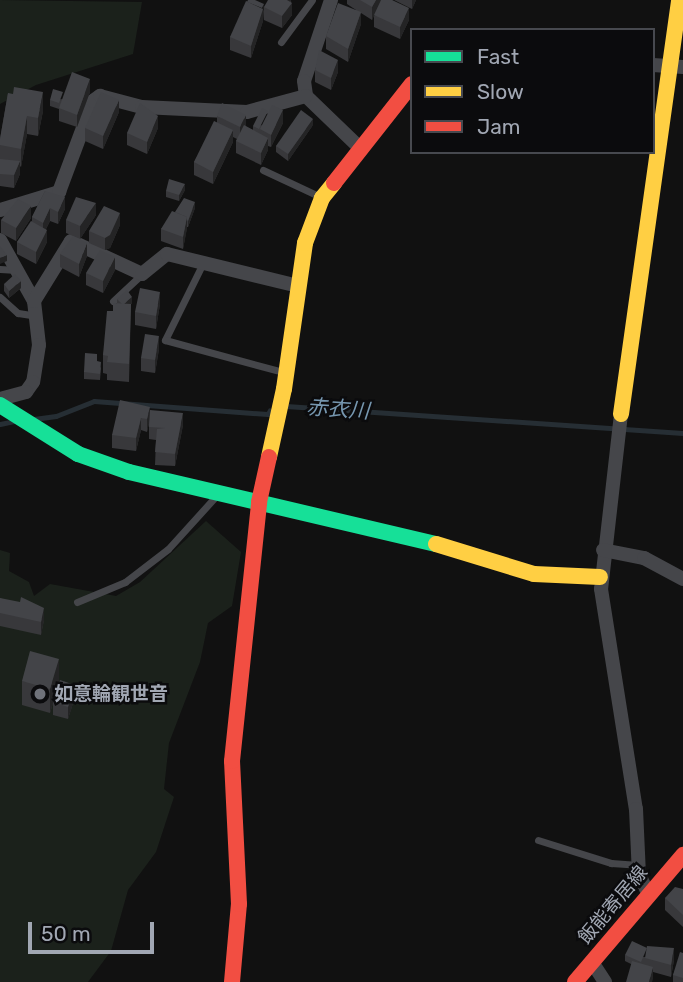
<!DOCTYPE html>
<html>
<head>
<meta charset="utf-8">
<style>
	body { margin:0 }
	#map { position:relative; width:683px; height:982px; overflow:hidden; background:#111; font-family:Rubik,"Noto Sans JP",sans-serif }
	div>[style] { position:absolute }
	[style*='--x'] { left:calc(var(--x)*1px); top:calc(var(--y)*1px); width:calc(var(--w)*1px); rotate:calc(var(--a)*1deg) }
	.green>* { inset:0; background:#1b211b }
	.stream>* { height:5px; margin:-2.5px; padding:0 2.5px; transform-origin:2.5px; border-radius:2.5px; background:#262e34 }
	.lane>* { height:7px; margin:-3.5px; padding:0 3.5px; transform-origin:3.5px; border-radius:3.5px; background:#45464a }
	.street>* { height:14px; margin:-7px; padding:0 7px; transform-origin:7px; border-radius:7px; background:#45464a }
	.fast>* { height:16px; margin:-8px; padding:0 8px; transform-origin:8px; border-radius:8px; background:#16e098 }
	.slow>* { height:16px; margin:-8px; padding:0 8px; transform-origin:8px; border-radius:8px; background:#ffcf43 }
	.jam>* { height:16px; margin:-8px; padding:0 8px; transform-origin:8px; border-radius:8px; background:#f24e42 }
	.wall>* { inset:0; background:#38383b }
	.shaded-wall>* { inset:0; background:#242425 }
	.building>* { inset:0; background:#434448 }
	.dots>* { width:19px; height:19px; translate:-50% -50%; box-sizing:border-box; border:4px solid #0b0b0d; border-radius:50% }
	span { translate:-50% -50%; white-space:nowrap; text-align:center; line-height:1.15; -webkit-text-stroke:5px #0b0b0d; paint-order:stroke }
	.poi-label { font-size:19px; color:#a1a7b3; font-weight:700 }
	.left { translate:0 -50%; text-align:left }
	.street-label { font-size:19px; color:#a1a7b3 }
	.water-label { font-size:21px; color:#7697b0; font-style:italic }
	.legend { position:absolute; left:410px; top:28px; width:245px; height:126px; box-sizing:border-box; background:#0b0b0d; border:2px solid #47494f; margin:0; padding:9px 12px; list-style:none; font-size:21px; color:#a1a7b3 }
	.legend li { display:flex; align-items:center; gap:14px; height:35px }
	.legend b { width:35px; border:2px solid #47494f }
	.scale { position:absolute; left:28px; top:922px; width:126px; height:32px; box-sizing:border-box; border:4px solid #a1a7b3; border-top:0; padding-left:9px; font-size:21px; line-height:24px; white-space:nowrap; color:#a1a7b3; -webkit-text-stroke:5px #0b0b0d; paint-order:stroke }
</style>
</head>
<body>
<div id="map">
	<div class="green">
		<i style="clip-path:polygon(0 0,142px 2px,133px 54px,36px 85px,0 104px)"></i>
		<i style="clip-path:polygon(206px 521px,241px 552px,232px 606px,208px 623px,200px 662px,169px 743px,164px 789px,174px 797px,156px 852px,128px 890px,111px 951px,88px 982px,0 982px,0 550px,10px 553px,9px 571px,29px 582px,34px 596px,50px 584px,116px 596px,140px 582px)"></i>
	</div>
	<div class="stream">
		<i style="--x:286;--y:406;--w:398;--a:3.9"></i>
		<i style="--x:34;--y:419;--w:22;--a:-8"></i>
		<i style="--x:56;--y:416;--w:41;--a:-21.5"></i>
		<i style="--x:94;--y:401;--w:174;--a:4.3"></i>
		<i style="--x:268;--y:414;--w:4;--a:-63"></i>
		<i style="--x:0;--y:424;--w:14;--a:-12"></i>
	</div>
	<div class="lane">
		<i style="--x:281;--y:42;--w:52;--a:-53.6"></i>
		<i style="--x:263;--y:170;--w:64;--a:25"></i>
		<i style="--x:203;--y:263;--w:86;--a:116.3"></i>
		<i style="--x:165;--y:340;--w:122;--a:15.2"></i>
		<i style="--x:0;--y:269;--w:17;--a:3"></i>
		<i style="--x:0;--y:297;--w:24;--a:42"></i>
		<i style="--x:18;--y:313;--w:18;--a:9"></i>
		<i style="--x:113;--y:301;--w:38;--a:-43"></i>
		<i style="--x:77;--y:602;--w:52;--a:-22.6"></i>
		<i style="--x:125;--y:582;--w:54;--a:-37.5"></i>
		<i style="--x:168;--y:549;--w:73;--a:-47.8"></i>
		<i style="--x:538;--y:840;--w:77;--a:17.5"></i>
		<i style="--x:611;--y:863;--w:27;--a:4"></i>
	</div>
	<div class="street">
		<i style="--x:331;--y:0;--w:85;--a:108.4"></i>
		<i style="--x:304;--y:81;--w:15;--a:82"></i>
		<i style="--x:306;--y:96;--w:76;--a:43.9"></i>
		<i style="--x:653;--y:65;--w:30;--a:4"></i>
		<i style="--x:0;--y:210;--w:62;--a:-17"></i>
		<i style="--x:59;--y:192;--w:97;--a:-69.5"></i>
		<i style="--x:93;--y:101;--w:9;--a:-36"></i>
		<i style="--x:100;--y:96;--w:43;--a:14.7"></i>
		<i style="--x:142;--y:107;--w:105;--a:2.7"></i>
		<i style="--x:247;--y:112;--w:61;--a:-15.2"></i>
		<i style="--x:0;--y:240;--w:70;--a:60.9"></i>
		<i style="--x:34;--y:301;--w:44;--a:83.5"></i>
		<i style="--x:39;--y:345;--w:37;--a:99"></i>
		<i style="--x:33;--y:382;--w:12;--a:125"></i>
		<i style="--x:26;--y:392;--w:27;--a:165"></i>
		<i style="--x:34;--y:301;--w:70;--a:-58.3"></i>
		<i style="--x:71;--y:241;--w:78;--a:24.9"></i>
		<i style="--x:142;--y:274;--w:32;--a:-39"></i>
		<i style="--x:167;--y:254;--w:135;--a:13.7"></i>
		<i style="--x:621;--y:414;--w:176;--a:96.5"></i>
		<i style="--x:601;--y:589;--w:223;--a:81"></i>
		<i style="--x:636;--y:809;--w:66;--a:87.4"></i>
		<i style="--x:639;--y:875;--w:22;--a:63"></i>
		<i style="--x:603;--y:550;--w:42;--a:11"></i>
		<i style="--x:644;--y:558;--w:44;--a:28.3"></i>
		<i style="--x:592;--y:962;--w:24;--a:57"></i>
	</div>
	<div class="fast">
		<i style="--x:0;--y:405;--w:92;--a:32.1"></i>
		<i style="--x:78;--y:454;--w:54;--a:19.4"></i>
		<i style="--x:129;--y:472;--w:315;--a:13.2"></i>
	</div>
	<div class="slow">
		<i style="--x:621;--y:414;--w:418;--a:-82"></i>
		<i style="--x:269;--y:457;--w:70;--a:-77.6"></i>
		<i style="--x:284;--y:389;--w:148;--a:-81.8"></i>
		<i style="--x:305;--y:243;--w:48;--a:-69.3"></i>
		<i style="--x:322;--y:198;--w:19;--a:-51"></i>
		<i style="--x:436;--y:544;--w:102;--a:17"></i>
		<i style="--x:534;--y:574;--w:66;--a:2.6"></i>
	</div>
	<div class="jam">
		<i style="--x:334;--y:183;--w:126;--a:-51.8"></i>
		<i style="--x:232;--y:982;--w:78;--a:-84.9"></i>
		<i style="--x:239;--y:904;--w:143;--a:-92.8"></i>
		<i style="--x:232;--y:761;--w:260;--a:-84"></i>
		<i style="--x:259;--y:502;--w:46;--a:-77.5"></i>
		<i style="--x:575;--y:982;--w:167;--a:-49.6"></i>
	</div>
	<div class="wall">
		<i style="clip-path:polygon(291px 0,292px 15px,282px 28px,264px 20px,264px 7px)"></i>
		<i style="clip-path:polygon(347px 0,392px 0,409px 20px,400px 39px,374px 27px,374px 15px,372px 20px,361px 13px,361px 24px,348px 62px,326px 49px,326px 36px,356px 10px,347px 4px)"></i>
		<i style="clip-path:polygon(394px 0,416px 0,412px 9px)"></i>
		<i style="clip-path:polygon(264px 10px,263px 21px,251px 58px,230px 50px,230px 37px)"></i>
		<i style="clip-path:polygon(315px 70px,338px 72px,331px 90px,315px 82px)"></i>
		<i style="clip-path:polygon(90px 92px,77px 127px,59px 121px,59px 109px,50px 106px,50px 100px,63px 99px)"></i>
		<i style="clip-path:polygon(8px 93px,43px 111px,38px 136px,27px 134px,21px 167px,20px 166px,20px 174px,14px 188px,0 186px,0 139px)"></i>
		<i style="clip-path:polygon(119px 112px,103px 149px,85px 141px,85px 128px)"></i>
		<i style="clip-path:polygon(217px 116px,253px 130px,253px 126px,283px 123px,271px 147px,268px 146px,268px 150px,261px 165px,236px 153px,236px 141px,237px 139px,233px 137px,233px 142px,213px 184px,194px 175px,194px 162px,217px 122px)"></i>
		<i style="clip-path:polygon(313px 125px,288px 161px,276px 152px,276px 146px)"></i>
		<i style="clip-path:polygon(158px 128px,147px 154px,127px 145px,127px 133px)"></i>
		<i style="clip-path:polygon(185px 190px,179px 201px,166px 197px,166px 191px)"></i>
		<i style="clip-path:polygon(45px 191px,65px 209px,58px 224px,50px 221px,46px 229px,47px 242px,36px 264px,17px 254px,17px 242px,32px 221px,32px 217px)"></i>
		<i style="clip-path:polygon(195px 208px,188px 227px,187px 227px,183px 249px,161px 241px,161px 229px,175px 212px)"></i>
		<i style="clip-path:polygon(96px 215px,80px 239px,66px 233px,66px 220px)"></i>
		<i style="clip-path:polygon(31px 218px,16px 241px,1px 233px,1px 220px)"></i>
		<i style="clip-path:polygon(120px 225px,110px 248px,105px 250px,89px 243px,89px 231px)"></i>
		<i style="clip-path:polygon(60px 254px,87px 256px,79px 277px,60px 267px)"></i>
		<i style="clip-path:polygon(115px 270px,103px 293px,86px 285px,86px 273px)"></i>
		<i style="clip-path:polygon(4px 284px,21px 288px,9px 298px,4px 291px)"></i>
		<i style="clip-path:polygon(117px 299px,132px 303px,131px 304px,129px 382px,107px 380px,107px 374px,103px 373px,103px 355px,113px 311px,117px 303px)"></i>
		<i style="clip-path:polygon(160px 304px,156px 329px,135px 325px,135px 312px)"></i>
		<i style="clip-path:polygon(159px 349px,155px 373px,141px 371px,141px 358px)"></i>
		<i style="clip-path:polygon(97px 362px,101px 368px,100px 380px,84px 379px,84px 372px)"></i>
		<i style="clip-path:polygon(150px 413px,183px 425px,175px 466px,155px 465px,156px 440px,149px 439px,149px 423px,147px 432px,141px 430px,136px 451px,112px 448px,112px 435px)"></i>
		<i style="clip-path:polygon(0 598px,44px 620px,41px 635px,0 626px)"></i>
		<i style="clip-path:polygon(22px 681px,59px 683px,50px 713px,22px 705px)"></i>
		<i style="clip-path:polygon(75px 697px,68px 719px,53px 715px,53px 702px)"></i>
		<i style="clip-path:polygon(683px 889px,683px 927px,665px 910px,665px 898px)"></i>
		<i style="clip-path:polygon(683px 953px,683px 982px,673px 982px,673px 975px)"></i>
		<i style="clip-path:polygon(625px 955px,674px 960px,671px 977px,653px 972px,653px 979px,631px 964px,625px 961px)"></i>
	</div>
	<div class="shaded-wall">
		<i style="clip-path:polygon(286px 0,291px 0,289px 6px,292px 3px,292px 15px,282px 28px,282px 16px)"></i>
		<i style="clip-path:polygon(376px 0,381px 0,381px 4px,372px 20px,372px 7px)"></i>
		<i style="clip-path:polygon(412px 0,416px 0,412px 9px)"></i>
		<i style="clip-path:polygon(264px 4px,263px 21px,251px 58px,251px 46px)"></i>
		<i style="clip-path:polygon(409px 8px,409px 20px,400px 39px,400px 27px)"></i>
		<i style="clip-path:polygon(361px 12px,361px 24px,348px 62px,348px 49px)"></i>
		<i style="clip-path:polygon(338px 60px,338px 72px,331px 90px,331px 78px)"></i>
		<i style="clip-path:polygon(90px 79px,90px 92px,77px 127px,77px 115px)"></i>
		<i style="clip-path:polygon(43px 92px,43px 111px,38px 136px,38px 118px)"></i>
		<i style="clip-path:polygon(119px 100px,119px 112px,103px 149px,103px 136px)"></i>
		<i style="clip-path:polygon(283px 110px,283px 123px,271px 147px,271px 135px)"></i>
		<i style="clip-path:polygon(246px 115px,246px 127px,240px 140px,240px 127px)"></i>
		<i style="clip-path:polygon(27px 116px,27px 134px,21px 167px,21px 149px)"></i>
		<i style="clip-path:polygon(158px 116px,158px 128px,147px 154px,147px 142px)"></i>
		<i style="clip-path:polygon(313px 119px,313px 125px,288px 161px,288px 154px)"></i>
		<i style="clip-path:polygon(233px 130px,233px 142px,213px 184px,213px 172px)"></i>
		<i style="clip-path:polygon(268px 138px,268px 150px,261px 165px,261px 153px)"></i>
		<i style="clip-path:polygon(20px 161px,20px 174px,14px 188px,14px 175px)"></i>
		<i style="clip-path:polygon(185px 184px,185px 190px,179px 201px,179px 195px)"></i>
		<i style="clip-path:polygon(65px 197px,65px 209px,58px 224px,58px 212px)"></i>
		<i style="clip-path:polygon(195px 202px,195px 208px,188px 227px,188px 221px)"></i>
		<i style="clip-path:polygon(96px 203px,96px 215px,80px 239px,80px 226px)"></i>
		<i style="clip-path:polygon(31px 206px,31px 218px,16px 241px,16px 228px)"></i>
		<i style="clip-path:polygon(50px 208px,50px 221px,43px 235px,43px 223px)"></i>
		<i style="clip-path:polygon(120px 213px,120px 225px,110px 248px,105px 250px,105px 238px)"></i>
		<i style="clip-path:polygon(187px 217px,187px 229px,183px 249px,183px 237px)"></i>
		<i style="clip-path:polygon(47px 230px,47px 242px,36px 264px,36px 252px)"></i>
		<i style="clip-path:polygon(87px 243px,87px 256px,79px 277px,79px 264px)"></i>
		<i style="clip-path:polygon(7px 255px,7px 261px,0 264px,0 258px)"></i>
		<i style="clip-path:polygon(115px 257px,115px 270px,103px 293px,103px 281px)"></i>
		<i style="clip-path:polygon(21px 281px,21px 288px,9px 298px,9px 291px)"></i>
		<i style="clip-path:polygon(160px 292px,160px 304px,156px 329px,156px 316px)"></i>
		<i style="clip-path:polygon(132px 297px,132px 303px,123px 312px,123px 305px)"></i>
		<i style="clip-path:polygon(159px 336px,159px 349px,155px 373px,155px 360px)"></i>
		<i style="clip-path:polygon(150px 407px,150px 419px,147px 432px,147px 419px)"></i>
		<i style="clip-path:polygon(183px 413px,183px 425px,175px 466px,175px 454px)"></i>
		<i style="clip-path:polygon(141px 418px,141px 430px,136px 451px,136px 438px)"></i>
		<i style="clip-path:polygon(44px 608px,44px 620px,41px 635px,41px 622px)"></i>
		<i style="clip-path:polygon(59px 659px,59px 683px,50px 713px,50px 689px)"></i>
		<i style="clip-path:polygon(75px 685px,75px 697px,68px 719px,68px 707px)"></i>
		<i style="clip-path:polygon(674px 948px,674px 960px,671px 977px,671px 965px)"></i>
		<i style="clip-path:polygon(653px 967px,653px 979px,652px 982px,649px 982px)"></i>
	</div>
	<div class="building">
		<i style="clip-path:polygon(248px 0,255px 0,264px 4px,262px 8px,247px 2px)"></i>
		<i style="clip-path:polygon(268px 0,287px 0,292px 3px,282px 16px,264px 7px)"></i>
		<i style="clip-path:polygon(360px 0,376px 0,372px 7px)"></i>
		<i style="clip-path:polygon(381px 0,392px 0,409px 8px,400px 27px,374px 15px)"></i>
		<i style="clip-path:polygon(246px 1px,263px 9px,251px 46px,230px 37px)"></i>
		<i style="clip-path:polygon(338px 3px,361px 12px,348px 49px,326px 36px)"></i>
		<i style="clip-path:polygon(319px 50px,338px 60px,331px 78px,315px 70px)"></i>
		<i style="clip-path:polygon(72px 72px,90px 79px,77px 115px,59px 108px)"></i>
		<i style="clip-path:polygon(14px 87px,43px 92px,38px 118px,27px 116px,21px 149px,0 145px,0 139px,8px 93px,13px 94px)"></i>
		<i style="clip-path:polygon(53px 89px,63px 92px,59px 103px,50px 100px)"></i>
		<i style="clip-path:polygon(101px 92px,119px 100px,103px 136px,85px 128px)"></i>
		<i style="clip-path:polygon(140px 103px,158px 116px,147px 142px,127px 133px)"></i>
		<i style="clip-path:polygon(222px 103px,246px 115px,240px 127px,217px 116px)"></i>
		<i style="clip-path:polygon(272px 105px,283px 110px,271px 135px,260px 129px)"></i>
		<i style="clip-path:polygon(262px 108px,268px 111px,259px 129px,253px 126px)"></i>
		<i style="clip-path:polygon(301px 110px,313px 119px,288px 154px,276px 146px)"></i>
		<i style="clip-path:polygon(214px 121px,233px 130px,213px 172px,194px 162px)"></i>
		<i style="clip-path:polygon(244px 125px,268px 138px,261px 153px,236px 141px)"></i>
		<i style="clip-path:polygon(0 159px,20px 161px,14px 175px,0 174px)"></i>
		<i style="clip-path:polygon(169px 179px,185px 184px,179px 195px,166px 191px)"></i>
		<i style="clip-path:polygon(45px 191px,65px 197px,58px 212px,50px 208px,43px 223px,32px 217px)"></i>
		<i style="clip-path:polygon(76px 197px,96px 203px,80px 226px,66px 220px)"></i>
		<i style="clip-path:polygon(184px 198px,195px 202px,188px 221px,187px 220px,187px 217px,175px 212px)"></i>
		<i style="clip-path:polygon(18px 199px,31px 206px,16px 228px,1px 220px)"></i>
		<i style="clip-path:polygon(104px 206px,120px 213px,110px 235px,105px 238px,89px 231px)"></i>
		<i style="clip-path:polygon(172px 211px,187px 217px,183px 237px,161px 229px)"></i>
		<i style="clip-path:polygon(31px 221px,47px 230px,36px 252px,17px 242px)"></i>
		<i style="clip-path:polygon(73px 236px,87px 243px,79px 264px,60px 254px)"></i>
		<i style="clip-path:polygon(0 246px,7px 255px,0 258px)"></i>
		<i style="clip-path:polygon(100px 250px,115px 257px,103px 281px,86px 273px)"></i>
		<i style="clip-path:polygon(15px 274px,21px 281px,9px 291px,4px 284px)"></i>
		<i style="clip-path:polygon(140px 288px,160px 292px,156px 316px,135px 312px)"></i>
		<i style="clip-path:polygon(127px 290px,132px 297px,124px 304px,122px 304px,117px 299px)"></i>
		<i style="clip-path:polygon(113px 303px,131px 304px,129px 364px,107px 362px,108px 356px,103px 355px,107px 311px,113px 311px)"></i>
		<i style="clip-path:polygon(145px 334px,159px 336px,155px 360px,141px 358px)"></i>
		<i style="clip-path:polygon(85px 353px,97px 354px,97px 361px,101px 362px,100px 374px,84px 372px)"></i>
		<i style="clip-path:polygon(120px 400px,150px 407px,147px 419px,141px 418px,136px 438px,112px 435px)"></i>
		<i style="clip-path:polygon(150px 410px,183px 413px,175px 454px,155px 452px,157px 429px,165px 428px,149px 427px)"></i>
		<i style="clip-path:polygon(21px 597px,44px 608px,41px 622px,0 613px,0 598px,20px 602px)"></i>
		<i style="clip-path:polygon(30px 651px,59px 659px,50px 689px,22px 681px)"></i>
		<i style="clip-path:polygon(60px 680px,75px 685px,68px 707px,53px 702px)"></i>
		<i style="clip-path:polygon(675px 887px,683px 889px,683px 915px,665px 898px)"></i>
		<i style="clip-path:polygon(632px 941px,647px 948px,641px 962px,625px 955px)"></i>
		<i style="clip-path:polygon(647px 946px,674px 948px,671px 965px,645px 958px)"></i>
		<i style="clip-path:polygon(680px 952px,683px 953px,683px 978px,673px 975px)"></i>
		<i style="clip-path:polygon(632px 961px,653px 967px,649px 982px,626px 982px)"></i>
	</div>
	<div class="dots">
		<i style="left:40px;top:694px;background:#6f727a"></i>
	</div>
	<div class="poi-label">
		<span class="left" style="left:54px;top:694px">如意輪観世音</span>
	</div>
	<div class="street-label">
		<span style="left:613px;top:905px;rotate:-50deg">飯能寄居線</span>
	</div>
	<div class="water-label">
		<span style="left:338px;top:409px;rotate:4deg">赤衣川</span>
	</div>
	<ul class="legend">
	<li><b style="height:9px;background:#16e098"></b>Fast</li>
	<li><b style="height:9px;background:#ffcf43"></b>Slow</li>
	<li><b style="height:9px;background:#f24e42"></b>Jam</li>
	</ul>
	<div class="scale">50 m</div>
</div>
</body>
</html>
